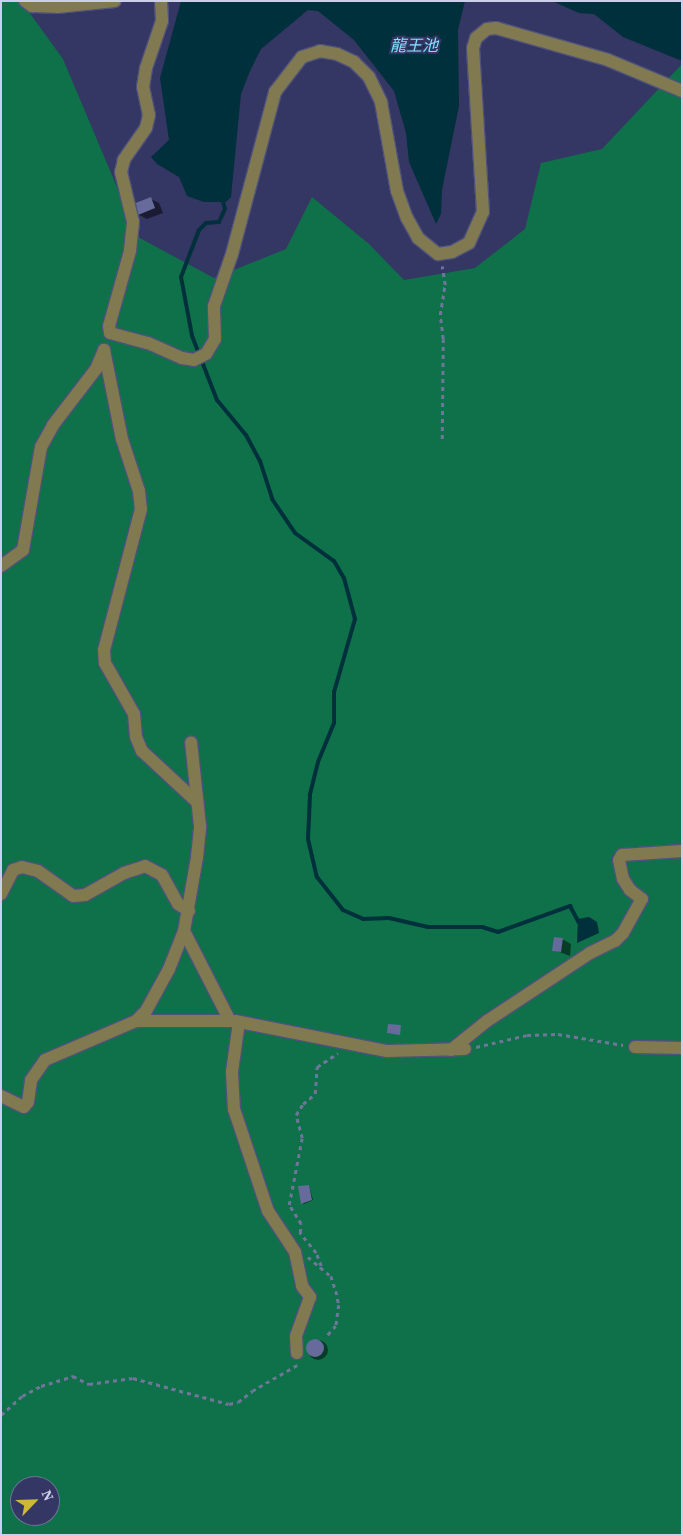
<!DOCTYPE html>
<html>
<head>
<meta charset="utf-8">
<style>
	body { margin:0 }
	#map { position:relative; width:683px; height:1536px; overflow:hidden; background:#343663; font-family:"Source Serif 4","Noto Sans JP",serif }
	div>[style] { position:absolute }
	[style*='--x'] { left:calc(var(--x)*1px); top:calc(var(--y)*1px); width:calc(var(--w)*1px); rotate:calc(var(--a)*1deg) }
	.green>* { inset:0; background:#0e7149 }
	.water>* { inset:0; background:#00303c }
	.shadow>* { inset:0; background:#0007 }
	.round { border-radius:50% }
	.stream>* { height:4px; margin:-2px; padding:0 2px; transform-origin:2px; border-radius:2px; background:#00303c }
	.building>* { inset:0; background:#666b9c }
	.path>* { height:2.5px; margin-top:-1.25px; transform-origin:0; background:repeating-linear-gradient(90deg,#72759b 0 4px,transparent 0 8px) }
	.roads { filter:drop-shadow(1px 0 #4f527b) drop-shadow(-1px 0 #4f527b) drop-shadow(0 1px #4f527b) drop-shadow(0 -1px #4f527b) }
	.minor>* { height:12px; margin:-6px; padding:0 6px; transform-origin:6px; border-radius:6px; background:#817a50 }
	span { translate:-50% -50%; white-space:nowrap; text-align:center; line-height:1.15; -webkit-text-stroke:4px #343663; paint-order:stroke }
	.water-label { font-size:16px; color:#82e0fb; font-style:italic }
	.frame { position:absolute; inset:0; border:2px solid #cbcfeb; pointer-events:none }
	.north { position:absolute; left:10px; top:1476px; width:50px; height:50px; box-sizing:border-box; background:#343663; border:1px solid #707399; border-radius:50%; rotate:66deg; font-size:14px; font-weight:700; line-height:20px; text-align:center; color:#cbcfeb }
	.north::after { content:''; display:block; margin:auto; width:18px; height:22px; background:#ceb837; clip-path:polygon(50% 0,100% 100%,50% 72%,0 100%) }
</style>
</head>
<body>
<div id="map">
	<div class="green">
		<i style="clip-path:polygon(evenodd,1px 1px,21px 1px,63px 59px,138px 237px,214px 278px,286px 249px,312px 197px,369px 244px,404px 280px,475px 268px,525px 229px,541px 163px,602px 149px,682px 64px,682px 1535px,1px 1535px,1px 1px,20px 1486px,50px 1486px,50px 1516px,20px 1516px,20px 1486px)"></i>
	</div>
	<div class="water">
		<i style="clip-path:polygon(181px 1px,465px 1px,458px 30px,459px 106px,442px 190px,441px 214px,436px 224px,409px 162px,406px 133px,394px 91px,354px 40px,318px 11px,308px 10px,261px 49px,250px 71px,241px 94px,231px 197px,226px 202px,204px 202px,187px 196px,179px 177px,157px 164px,151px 157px,169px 140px,160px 78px)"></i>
		<i style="clip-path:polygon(552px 1px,682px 1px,682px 61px,623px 37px,594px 14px,579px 13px)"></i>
		<i style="clip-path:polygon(589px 917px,597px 922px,599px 933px,577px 943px,578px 919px)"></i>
	</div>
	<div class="shadow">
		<i style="clip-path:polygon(151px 199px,159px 203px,163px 213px,147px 219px,139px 215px)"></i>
		<i style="clip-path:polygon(562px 939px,571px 944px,570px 956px,554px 950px)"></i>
		<i style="clip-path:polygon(309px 1186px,313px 1200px,304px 1204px,302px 1203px)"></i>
		<i class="round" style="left:308px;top:1340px;width:20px;height:20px"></i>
	</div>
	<div class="stream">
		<i style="--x:222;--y:198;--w:11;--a:75"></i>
		<i style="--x:225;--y:209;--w:14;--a:115"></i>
		<i style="--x:219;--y:222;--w:13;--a:176"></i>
		<i style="--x:206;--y:223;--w:10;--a:135"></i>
		<i style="--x:199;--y:230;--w:50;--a:111"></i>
		<i style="--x:181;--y:277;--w:60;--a:79.4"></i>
		<i style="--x:192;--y:336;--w:69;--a:68.7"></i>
		<i style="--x:217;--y:400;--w:45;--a:50.4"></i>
		<i style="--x:246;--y:435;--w:30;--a:62"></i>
		<i style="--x:260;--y:461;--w:40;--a:72"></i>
		<i style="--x:272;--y:499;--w:41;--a:55.9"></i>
		<i style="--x:295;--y:533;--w:48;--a:35.7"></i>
		<i style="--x:334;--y:561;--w:20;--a:60"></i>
		<i style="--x:344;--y:578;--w:42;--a:75"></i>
		<i style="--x:355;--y:619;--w:76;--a:106"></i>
		<i style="--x:334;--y:692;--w:31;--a:90"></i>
		<i style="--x:334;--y:723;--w:42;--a:112.3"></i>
		<i style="--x:318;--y:762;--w:34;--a:104"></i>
		<i style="--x:310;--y:795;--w:44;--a:92.6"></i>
		<i style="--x:308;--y:839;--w:39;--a:77"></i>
		<i style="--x:317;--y:877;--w:42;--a:51.8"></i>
		<i style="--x:343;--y:910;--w:22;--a:24"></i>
		<i style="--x:363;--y:919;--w:26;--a:-2"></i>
		<i style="--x:389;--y:918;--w:40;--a:13"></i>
		<i style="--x:428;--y:927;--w:54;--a:0"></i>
		<i style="--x:482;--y:927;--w:17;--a:17"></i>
		<i style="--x:498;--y:932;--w:77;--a:-19.9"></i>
		<i style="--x:570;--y:906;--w:19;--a:62"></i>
	</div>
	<div class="building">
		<i style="clip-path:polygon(151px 197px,155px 208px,138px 215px,133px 204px)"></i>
		<i style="clip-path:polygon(554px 937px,563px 938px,561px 952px,552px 951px)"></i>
		<i style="clip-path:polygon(388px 1024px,401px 1025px,400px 1035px,387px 1033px)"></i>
		<i style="clip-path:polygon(309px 1185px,312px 1200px,301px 1204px,298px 1186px)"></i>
		<i class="round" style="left:306px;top:1339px;width:18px;height:18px"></i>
	</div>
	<div class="path">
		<i style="--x:442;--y:439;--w:100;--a:-89.4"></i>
		<i style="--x:443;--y:339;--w:24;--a:-97"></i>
		<i style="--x:440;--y:315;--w:30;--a:-81"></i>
		<i style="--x:445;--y:285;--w:19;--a:-99"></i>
		<i style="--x:476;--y:1047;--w:52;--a:-13.2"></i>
		<i style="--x:527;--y:1035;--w:31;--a:-2"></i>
		<i style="--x:558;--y:1034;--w:66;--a:9.6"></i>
		<i style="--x:308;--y:1257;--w:30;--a:40"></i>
		<i style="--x:331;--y:1276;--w:16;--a:72"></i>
		<i style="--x:336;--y:1291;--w:14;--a:78"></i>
		<i style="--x:339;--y:1305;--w:21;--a:98"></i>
		<i style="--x:336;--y:1326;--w:13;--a:132"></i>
		<i style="--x:321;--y:1266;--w:14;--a:-111"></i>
		<i style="--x:316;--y:1253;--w:26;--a:-129"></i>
		<i style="--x:300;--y:1233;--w:9;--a:-84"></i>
		<i style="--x:301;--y:1224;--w:22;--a:-122"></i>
		<i style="--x:289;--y:1205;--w:68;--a:-79"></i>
		<i style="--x:302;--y:1138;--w:24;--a:-105"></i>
		<i style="--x:296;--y:1115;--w:13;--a:-58"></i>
		<i style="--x:303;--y:1104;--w:16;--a:-40"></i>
		<i style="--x:315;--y:1094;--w:27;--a:-86"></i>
		<i style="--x:317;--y:1067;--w:25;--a:-34"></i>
		<i style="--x:1;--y:1415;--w:28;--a:-42"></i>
		<i style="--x:22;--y:1396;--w:21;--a:-28"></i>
		<i style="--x:41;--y:1386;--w:34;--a:-17"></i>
		<i style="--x:73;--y:1376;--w:18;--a:27"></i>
		<i style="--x:89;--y:1384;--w:44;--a:-7.8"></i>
		<i style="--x:133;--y:1378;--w:99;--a:15.2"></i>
		<i style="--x:229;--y:1404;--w:9;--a:-13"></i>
		<i style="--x:238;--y:1402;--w:18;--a:-38"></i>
		<i style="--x:252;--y:1391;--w:54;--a:-29.9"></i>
	</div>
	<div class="roads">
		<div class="minor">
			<i style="--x:25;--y:1;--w:9;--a:36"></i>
			<i style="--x:32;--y:6;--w:25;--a:2"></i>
			<i style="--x:57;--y:7;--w:58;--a:-5.9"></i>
			<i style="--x:161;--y:1;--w:20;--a:87"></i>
			<i style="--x:162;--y:21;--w:50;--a:108.8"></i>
			<i style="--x:146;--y:68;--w:19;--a:99"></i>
			<i style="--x:143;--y:87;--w:29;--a:78"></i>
			<i style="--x:149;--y:115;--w:13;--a:103"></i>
			<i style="--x:146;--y:128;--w:39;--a:125"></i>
			<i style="--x:124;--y:160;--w:12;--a:104"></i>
			<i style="--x:121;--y:172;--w:51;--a:76.5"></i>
			<i style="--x:133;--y:222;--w:29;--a:96"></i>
			<i style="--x:130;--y:251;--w:78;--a:105.6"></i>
			<i style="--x:109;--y:326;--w:7;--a:82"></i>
			<i style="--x:110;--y:333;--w:39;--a:15"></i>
			<i style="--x:148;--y:343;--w:37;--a:24"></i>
			<i style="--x:182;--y:358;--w:12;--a:9"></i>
			<i style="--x:194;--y:360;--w:13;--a:-27"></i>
			<i style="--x:206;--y:354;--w:17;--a:-59"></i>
			<i style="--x:215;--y:339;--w:33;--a:-92"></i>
			<i style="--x:214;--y:306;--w:55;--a:-70.9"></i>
			<i style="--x:232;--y:254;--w:168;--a:-75.1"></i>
			<i style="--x:275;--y:92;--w:44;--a:-52.4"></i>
			<i style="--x:302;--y:57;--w:19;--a:-18"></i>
			<i style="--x:320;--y:51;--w:17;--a:10"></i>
			<i style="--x:337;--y:54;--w:19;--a:25"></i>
			<i style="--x:354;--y:62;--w:21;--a:45"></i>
			<i style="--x:369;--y:77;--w:28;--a:64"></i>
			<i style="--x:381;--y:102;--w:90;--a:79.8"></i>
			<i style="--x:397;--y:191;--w:29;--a:70"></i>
			<i style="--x:407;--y:218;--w:23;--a:61"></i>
			<i style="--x:418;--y:238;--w:26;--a:39"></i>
			<i style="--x:438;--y:254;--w:14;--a:-8"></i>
			<i style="--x:452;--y:252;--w:19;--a:-28"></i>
			<i style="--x:469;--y:243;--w:34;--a:-66"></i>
			<i style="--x:483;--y:212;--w:164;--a:-93.5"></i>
			<i style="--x:473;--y:48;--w:10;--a:-73"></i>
			<i style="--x:476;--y:38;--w:14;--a:-39"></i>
			<i style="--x:487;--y:29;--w:9;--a:-6"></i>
			<i style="--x:496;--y:28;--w:116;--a:15.9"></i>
			<i style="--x:608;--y:60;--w:80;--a:22.7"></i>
			<i style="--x:104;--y:350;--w:91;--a:78.6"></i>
			<i style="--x:122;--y:439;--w:55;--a:71.9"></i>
			<i style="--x:139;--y:491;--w:18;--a:84"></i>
			<i style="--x:141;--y:509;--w:146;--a:104.7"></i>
			<i style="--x:104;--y:650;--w:13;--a:86"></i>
			<i style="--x:105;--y:663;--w:59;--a:60.4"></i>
			<i style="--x:134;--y:714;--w:23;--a:85"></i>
			<i style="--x:136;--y:737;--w:15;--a:67"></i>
			<i style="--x:142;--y:751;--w:75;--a:42.8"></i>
			<i style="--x:1;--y:566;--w:27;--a:-36"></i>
			<i style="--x:23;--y:550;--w:105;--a:-80.1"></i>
			<i style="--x:41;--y:447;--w:25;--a:-61"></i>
			<i style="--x:53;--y:425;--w:71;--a:-52.5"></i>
			<i style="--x:96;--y:369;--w:21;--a:-67"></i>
			<i style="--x:1;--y:894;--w:27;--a:-63"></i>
			<i style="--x:13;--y:870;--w:9;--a:-18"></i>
			<i style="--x:22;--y:867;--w:16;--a:14"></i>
			<i style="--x:38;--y:871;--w:43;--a:35.5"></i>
			<i style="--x:73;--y:896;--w:12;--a:-5"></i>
			<i style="--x:85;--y:895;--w:45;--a:-29.4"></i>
			<i style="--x:124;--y:873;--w:22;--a:-18"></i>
			<i style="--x:145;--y:866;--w:19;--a:28"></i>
			<i style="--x:162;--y:875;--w:33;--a:61"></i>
			<i style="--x:178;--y:904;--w:13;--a:32"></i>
			<i style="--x:184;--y:931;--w:101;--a:62.9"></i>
			<i style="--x:136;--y:1021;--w:99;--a:0"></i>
			<i style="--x:235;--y:1021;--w:155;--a:11.2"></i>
			<i style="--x:387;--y:1051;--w:78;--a:-1.5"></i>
			<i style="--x:239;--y:1022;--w:50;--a:98"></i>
			<i style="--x:232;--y:1072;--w:37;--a:87"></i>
			<i style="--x:234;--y:1109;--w:108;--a:71.6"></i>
			<i style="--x:268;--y:1211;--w:49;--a:56.6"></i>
			<i style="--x:295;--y:1252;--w:35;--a:78"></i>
			<i style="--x:302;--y:1286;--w:14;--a:54"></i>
			<i style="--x:310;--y:1297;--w:41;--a:109.7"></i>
			<i style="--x:296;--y:1336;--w:17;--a:87"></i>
			<i style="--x:635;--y:1047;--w:47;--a:1.2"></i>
			<i style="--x:451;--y:1050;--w:46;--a:-38.9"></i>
			<i style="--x:487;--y:1021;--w:123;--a:-33.4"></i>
			<i style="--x:590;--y:953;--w:28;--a:-26"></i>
			<i style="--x:615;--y:941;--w:11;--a:-45"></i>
			<i style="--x:623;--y:933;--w:39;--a:-61"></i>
			<i style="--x:642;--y:899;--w:15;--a:-143"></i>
			<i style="--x:630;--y:890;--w:13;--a:-122"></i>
			<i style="--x:623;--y:879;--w:19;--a:-102"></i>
			<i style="--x:619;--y:860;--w:6;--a:-59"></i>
			<i style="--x:622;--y:855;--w:60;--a:-3.8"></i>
			<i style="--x:1;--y:1096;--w:25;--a:26"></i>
			<i style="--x:24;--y:1107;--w:6;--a:-51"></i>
			<i style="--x:28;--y:1102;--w:22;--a:-82"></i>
			<i style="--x:31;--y:1080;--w:24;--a:-55"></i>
			<i style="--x:45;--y:1060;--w:99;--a:-23.2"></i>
			<i style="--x:136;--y:1021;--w:14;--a:-45"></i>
			<i style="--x:146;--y:1011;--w:48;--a:-61.3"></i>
			<i style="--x:169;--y:969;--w:41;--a:-68.5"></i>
			<i style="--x:184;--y:931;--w:75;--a:-80"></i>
			<i style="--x:197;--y:857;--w:31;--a:-84"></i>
			<i style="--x:200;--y:826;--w:84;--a:-96.1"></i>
		</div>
	</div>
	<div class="water-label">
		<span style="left:414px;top:45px">龍王池</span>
	</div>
	<div class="frame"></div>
	<div class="north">N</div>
</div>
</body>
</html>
